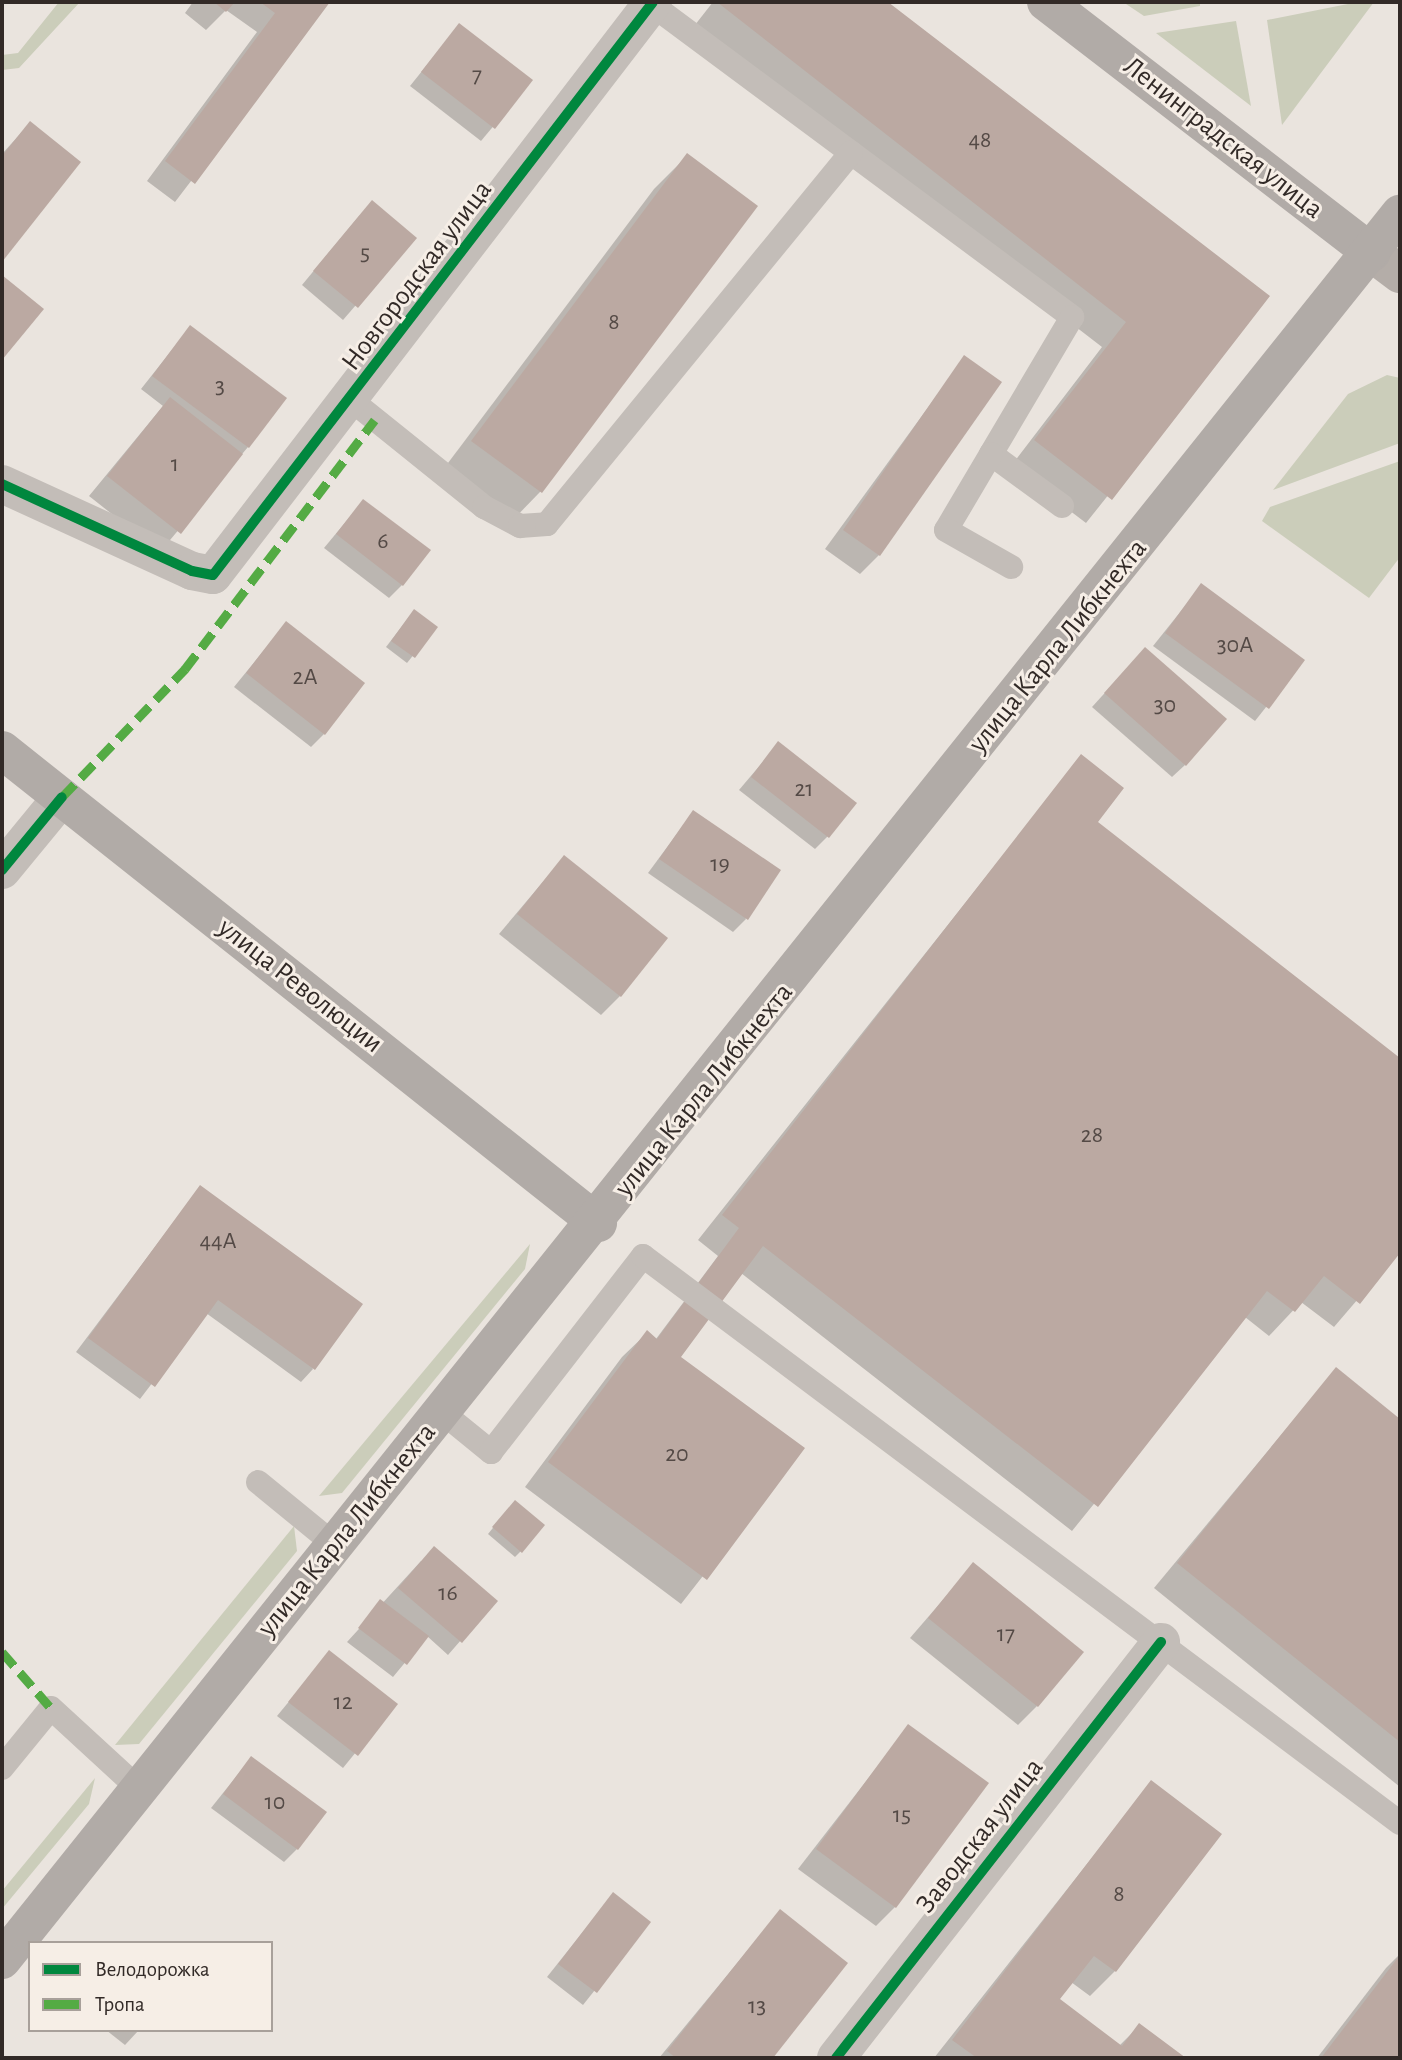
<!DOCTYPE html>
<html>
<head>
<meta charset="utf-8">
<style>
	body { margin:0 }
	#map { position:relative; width:1402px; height:2060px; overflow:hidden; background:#eae4de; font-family:"Alegreya Sans",sans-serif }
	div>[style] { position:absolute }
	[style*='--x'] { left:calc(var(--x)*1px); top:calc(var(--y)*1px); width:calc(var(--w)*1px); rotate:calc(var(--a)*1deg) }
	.green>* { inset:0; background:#cbcdba }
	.shadow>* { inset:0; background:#0003 }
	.building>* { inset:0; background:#bba9a2 }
	.lane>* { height:24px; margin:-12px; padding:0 12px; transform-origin:12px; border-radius:12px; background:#c3bdb8 }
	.street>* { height:38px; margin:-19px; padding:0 19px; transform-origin:19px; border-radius:19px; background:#c3bdb8 }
	.secondary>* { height:38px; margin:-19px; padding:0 19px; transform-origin:19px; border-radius:19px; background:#b4ada8 }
	.primary>* { height:38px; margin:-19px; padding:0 19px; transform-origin:19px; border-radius:19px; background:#b1aba7 }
	.quiet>* { height:9px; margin-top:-4.5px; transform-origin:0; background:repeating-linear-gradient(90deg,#54ab44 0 18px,transparent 0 27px) }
	.cycleway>* { height:10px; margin:-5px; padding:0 5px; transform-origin:5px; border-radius:5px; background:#00873e }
	span { translate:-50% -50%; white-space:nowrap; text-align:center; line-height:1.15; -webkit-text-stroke:6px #f6eee6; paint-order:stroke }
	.number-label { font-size:24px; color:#544a46 }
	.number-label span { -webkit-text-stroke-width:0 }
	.street-label { font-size:28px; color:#322a27 }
	.frame { position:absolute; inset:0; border:4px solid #322a27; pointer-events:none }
	.legend { position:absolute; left:28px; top:1941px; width:245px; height:91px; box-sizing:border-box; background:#f6eee6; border:2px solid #a8a09a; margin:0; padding:9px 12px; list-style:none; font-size:21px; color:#322a27 }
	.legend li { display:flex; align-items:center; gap:14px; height:35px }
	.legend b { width:35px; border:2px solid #a8a09a }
</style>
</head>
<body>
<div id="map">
	<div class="green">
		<i style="clip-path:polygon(59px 2px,80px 2px,19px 68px,2px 70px,2px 55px,18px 53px)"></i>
		<i style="clip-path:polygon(1123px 2px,1200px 2px,1200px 6px,1144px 16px)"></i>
		<i style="clip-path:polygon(1358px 2px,1374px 2px,1282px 125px,1267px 20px)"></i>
		<i style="clip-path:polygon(1236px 21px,1251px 106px,1156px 33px)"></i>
		<i style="clip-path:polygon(1387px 375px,1400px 378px,1400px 443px,1273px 490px,1348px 394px)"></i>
		<i style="clip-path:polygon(1400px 461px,1400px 557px,1369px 598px,1262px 521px,1270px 507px)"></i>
		<i style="clip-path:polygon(530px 1244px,525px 1269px,342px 1493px,319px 1496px)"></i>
		<i style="clip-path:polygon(294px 1526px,297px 1551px,139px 1744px,115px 1745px)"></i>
		<i style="clip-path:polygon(95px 1778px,89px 1804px,2px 1909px,2px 1891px)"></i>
	</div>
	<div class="shadow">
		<i style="clip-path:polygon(193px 2px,328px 2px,175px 202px,147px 181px,257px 32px,226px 10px,206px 30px,185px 13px)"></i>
		<i style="clip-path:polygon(713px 2px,885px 2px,1267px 296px,1086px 523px,1011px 466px,1102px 347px,691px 30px)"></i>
		<i style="clip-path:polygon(459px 25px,531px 81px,481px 141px,410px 86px)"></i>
		<i style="clip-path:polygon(30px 123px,79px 162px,2px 259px,2px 154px)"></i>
		<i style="clip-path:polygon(687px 156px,755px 206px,540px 492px,507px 526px,439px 475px,654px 189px)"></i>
		<i style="clip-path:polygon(360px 215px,414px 238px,343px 320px,302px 285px)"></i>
		<i style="clip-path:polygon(190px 327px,248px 447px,160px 552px,89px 496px,163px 406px,141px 389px)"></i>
		<i style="clip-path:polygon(964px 358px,879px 555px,860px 574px,825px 549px)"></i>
		<i style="clip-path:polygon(363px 501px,402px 585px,389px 598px,324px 548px)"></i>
		<i style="clip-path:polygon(1201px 586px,1303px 660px,1255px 721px,1153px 646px)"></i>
		<i style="clip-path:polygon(409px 617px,436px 627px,407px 663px,386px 647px)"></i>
		<i style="clip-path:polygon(286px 623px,324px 734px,311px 747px,234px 687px)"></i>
		<i style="clip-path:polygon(1132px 663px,1185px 765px,1172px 777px,1092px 707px)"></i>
		<i style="clip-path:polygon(778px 744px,828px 836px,815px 849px,739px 790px)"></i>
		<i style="clip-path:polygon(1081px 757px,1095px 823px,1400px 1060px,1400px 1250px,1334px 1327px,1301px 1302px,1269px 1336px,1245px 1317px,1072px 1531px,741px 1273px,679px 1357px,803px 1448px,681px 1604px,525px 1487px,622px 1357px,647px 1333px,656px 1339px,718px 1256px,698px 1240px)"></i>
		<i style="clip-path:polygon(693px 812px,746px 919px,733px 932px,648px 873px)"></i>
		<i style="clip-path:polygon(564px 857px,620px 996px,601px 1015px,499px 934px)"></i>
		<i style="clip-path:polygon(200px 1187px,313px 1369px,301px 1382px,206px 1313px,140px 1399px,76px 1352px)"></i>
		<i style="clip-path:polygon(1336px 1369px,1400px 1421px,1400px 1787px,1154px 1588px)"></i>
		<i style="clip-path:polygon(509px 1508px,521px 1551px,515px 1557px,488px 1534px)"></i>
		<i style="clip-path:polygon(421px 1561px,495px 1601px,448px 1655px,427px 1636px,393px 1677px,347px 1642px)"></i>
		<i style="clip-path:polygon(973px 1565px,1037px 1706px,1018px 1725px,910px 1638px)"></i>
		<i style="clip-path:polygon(329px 1653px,395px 1704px,343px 1768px,277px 1716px)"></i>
		<i style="clip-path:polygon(908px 1727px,895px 1907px,876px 1926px,798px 1869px)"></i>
		<i style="clip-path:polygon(251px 1758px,297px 1849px,284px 1862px,211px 1808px)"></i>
		<i style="clip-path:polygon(1151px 1783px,1115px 1971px,1090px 1996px,1071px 1982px,1058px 2000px,1119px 2046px,1140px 2025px,1183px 2058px,934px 2058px)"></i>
		<i style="clip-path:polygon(613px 1894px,649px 1922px,583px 2005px,547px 1977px)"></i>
		<i style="clip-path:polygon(780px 1911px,846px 1963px,770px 2058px,659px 2058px)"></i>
		<i style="clip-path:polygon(1400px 1954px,1400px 2058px,1317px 2058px,1386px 1968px)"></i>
		<i style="clip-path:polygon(106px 2030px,139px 2030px,125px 2045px)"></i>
	</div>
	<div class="building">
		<i style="clip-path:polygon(214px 2px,235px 2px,226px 12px)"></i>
		<i style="clip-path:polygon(260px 2px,330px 2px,195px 184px,165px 161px,275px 13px)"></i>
		<i style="clip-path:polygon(717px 2px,888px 2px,1270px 296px,1112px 500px,1034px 440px,1126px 322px)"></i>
		<i style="clip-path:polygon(459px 23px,533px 80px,495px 129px,421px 72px)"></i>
		<i style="clip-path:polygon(30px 121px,81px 162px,2px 262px,2px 156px)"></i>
		<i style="clip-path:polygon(687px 153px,758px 206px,542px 493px,471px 441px)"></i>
		<i style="clip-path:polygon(372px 200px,417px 238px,358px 308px,313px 271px)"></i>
		<i style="clip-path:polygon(2px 275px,44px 309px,2px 360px)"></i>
		<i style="clip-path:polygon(190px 325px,287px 398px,249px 448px,152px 376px)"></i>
		<i style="clip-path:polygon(964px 355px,1002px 382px,880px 556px,843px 530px)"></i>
		<i style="clip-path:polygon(170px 397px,243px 454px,181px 534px,107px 476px)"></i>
		<i style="clip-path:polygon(363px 499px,431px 550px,403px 586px,336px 534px)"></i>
		<i style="clip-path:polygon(1201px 583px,1305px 660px,1269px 709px,1165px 633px)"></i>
		<i style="clip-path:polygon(414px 609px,438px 627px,415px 658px,391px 641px)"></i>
		<i style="clip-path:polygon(286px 621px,365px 683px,325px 735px,246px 673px)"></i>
		<i style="clip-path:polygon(1145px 647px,1227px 719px,1186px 766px,1104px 693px)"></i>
		<i style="clip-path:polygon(778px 741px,857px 803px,829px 838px,751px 777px)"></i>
		<i style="clip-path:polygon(1081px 754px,1124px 788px,1098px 822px,1400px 1058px,1400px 1253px,1360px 1304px,1324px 1276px,1295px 1312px,1267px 1291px,1098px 1507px,763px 1246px,681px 1357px,805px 1448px,707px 1580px,548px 1462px,647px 1330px,657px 1339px,739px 1228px,722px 1215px)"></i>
		<i style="clip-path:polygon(693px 810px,781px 870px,748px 920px,659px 859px)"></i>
		<i style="clip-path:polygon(564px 855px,668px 938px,621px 997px,517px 914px)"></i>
		<i style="clip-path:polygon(200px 1185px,363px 1304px,315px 1370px,218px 1300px,155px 1387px,88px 1338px)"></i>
		<i style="clip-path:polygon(1336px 1367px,1400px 1419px,1400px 1742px,1177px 1563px)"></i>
		<i style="clip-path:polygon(515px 1500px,545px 1525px,522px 1553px,492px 1527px)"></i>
		<i style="clip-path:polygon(434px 1546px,498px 1601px,462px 1643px,398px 1588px)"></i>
		<i style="clip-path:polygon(973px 1562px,1084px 1652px,1038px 1707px,928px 1618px)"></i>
		<i style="clip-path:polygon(380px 1599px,429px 1636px,407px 1665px,358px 1628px)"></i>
		<i style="clip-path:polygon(329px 1650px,398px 1704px,358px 1756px,288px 1702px)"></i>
		<i style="clip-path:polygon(908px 1724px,989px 1783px,896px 1908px,816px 1849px)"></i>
		<i style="clip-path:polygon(251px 1756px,327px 1812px,298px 1850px,223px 1794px)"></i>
		<i style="clip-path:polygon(1151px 1780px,1222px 1834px,1116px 1972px,1094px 1956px,1060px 1999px,1122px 2046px,1139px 2023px,1186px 2058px,977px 2058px,952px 2040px)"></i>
		<i style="clip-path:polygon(613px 1892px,651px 1922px,597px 1993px,558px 1964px)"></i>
		<i style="clip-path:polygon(780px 1909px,848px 1963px,773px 2058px,676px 2058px,667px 2051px)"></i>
		<i style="clip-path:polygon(1400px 1955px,1400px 2058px,1321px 2058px)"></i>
	</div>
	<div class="lane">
		<i style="--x:651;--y:4;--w:525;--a:36.63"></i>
		<i style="--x:1072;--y:317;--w:159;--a:120.6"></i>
		<i style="--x:991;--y:454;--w:88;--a:36.2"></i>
		<i style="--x:351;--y:400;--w:171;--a:38.8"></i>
		<i style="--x:484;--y:507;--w:41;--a:27.8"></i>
		<i style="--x:520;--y:526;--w:27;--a:-4"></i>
		<i style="--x:547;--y:524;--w:480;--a:-50.7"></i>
		<i style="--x:991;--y:454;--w:88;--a:120.6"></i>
		<i style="--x:946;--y:530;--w:75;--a:29.6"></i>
		<i style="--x:443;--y:1413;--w:62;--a:39.1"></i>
		<i style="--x:491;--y:1452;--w:248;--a:-52.2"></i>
		<i style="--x:643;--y:1256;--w:946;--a:36.83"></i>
		<i style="--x:258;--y:1482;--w:99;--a:39.3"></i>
		<i style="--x:2;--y:1768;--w:77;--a:-50.8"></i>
		<i style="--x:51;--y:1708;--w:118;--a:42.6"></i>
	</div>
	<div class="street">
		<i style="--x:2;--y:484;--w:209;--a:24.6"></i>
		<i style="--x:192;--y:571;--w:21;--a:11"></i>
		<i style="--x:213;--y:575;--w:722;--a:-52.48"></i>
		<i style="--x:2;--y:870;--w:94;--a:-50.6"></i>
		<i style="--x:836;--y:2058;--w:528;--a:-52"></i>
	</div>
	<div class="secondary">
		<i style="--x:1372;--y:253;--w:35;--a:37"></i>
	</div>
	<div class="primary">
		<i style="--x:1046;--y:2;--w:411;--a:37.6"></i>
		<i style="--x:2;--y:750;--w:761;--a:38.44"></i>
		<i style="--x:2;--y:1960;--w:2237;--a:-51.32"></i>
	</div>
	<div class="quiet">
		<i style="--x:62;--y:797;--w:178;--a:-46.1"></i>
		<i style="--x:185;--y:669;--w:313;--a:-52.7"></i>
		<i style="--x:2;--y:1652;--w:74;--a:48.8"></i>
	</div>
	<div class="cycleway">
		<i style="--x:2;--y:484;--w:209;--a:24.6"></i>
		<i style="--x:192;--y:571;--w:21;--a:11"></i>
		<i style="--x:213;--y:575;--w:722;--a:-52.48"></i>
		<i style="--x:2;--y:870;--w:94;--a:-50.6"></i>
		<i style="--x:836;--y:2058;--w:528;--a:-52"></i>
	</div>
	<div class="number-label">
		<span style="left:477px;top:76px">7</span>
		<span style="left:980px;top:141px">48</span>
		<span style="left:365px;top:254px">5</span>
		<span style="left:614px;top:323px">8</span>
		<span style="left:220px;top:387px">3</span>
		<span style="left:175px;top:465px">1</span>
		<span style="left:383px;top:542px">6</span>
		<span style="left:1235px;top:646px">30А</span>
		<span style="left:305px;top:678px">2А</span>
		<span style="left:1165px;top:706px">30</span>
		<span style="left:804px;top:790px">21</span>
		<span style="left:720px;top:865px">19</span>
		<span style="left:1092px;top:1136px">28</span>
		<span style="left:218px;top:1242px">44А</span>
		<span style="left:677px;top:1455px">20</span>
		<span style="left:448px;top:1594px">16</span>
		<span style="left:1006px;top:1635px">17</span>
		<span style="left:343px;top:1703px">12</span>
		<span style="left:275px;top:1803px">10</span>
		<span style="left:902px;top:1816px">15</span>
		<span style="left:1119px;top:1895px">8</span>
		<span style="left:757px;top:2007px">13</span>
	</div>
	<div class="street-label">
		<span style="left:1223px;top:138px;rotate:38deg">Ленинградская улица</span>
		<span style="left:417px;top:276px;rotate:-53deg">Новгородская улица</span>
		<span style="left:1058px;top:646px;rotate:-51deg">улица Карла Либкнехта</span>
		<span style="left:300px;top:986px;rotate:38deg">улица Революции</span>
		<span style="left:704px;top:1090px;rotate:-51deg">улица Карла Либкнехта</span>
		<span style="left:347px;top:1530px;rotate:-51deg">улица Карла Либкнехта</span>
		<span style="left:980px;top:1836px;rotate:-52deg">Заводская улица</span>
	</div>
	<div class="frame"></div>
	<ul class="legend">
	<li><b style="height:9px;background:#00873e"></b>Велодорожка</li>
	<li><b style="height:9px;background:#54ab44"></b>Тропа</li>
	</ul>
</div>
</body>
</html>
